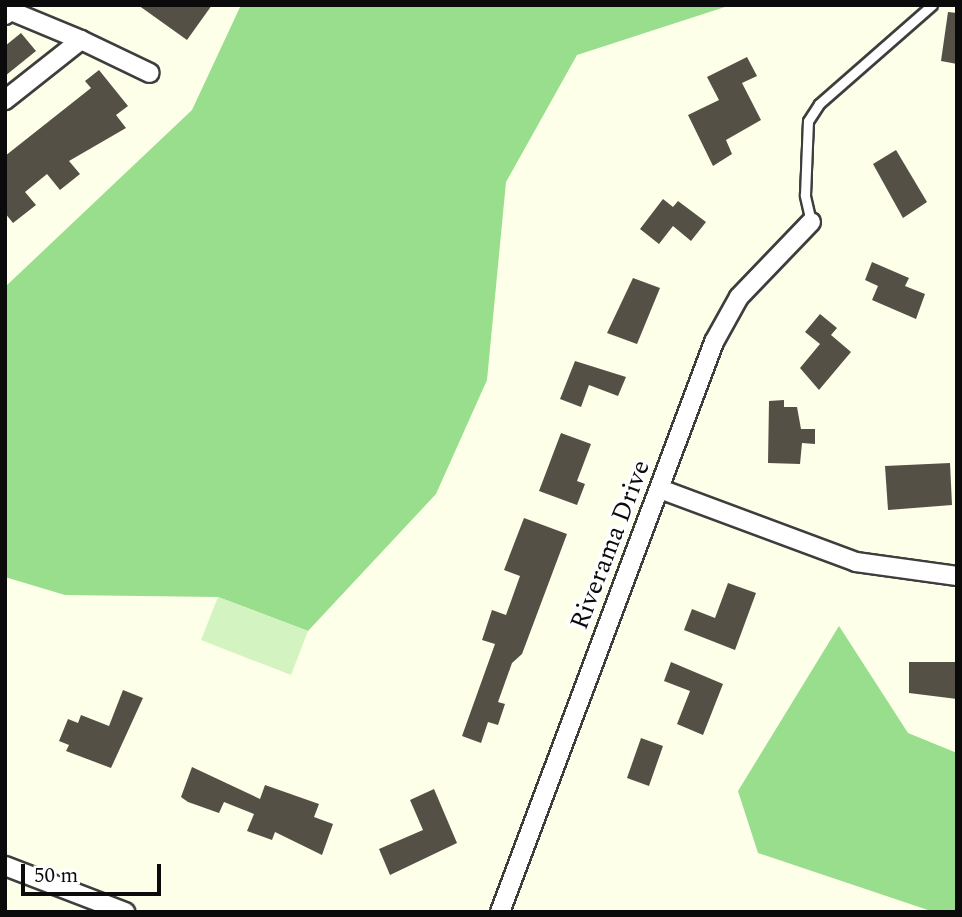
<!DOCTYPE html>
<html>
<head>
<meta charset="utf-8">
<style>
	body { margin:0 }
	#map { position:relative; width:962px; height:917px; overflow:hidden; background:#fdffe8; font-family:Spectral,serif }
	div>[style] { position:absolute }
	[style*='--x'] { left:calc(var(--x)*1px); top:calc(var(--y)*1px); width:calc(var(--w)*1px); rotate:calc(var(--a)*1deg) }
	.forest>* { inset:0; background:#98de8d }
	.pitch>* { inset:0; background:#d3f3c1 }
	.building>* { inset:0; background:#545046 }
	.roads { filter:drop-shadow(2px 0 #3e3e3e) drop-shadow(-2px 0 #3e3e3e) drop-shadow(0 2px #3e3e3e) drop-shadow(0 -2px #3e3e3e) }
	.lane>* { height:9px; margin:-4.5px; padding:0 4.5px; transform-origin:4.5px; border-radius:4.5px; background:#fff }
	.street>* { height:18px; margin:-9px; padding:0 9px; transform-origin:9px; border-radius:9px; background:#fff }
	span { translate:-50% -50%; white-space:nowrap; text-align:center; line-height:1.15; -webkit-text-stroke:7px #fff; paint-order:stroke }
	.street-label { font-size:26px; color:#0b0b0b }
	.frame { position:absolute; inset:0; border:7px solid #0b0b0b; pointer-events:none }
	.scale { position:absolute; left:21px; top:864px; width:140px; height:32px; box-sizing:border-box; border:4px solid #0b0b0b; border-top:0; padding-left:9px; font-size:21px; line-height:24px; white-space:nowrap; color:#0b0b0b; -webkit-text-stroke:5px #fff; paint-order:stroke }
</style>
</head>
<body>
<div id="map">
	<div class="forest">
		<i style="clip-path:polygon(241px 5px,731px 5px,577px 55px,506px 182px,487px 380px,436px 494px,308px 631px,218px 597px,65px 595px,5px 577px,5px 287px,192px 110px)"></i>
		<i style="clip-path:polygon(839px 626px,908px 733px,957px 753px,957px 912px,934px 912px,758px 853px,738px 791px)"></i>
	</div>
	<div class="pitch">
		<i style="clip-path:polygon(218px 597px,308px 631px,291px 675px,201px 640px)"></i>
	</div>
	<div class="building">
		<i style="clip-path:polygon(138px 5px,212px 5px,187px 40px)"></i>
		<i style="clip-path:polygon(948px 12px,957px 13px,957px 64px,941px 61px)"></i>
		<i style="clip-path:polygon(21px 33px,36px 51px,5px 76px,5px 46px)"></i>
		<i style="clip-path:polygon(747px 57px,757px 76px,742px 83px,761px 120px,726px 140px,732px 154px,713px 166px,688px 115px,719px 100px,707px 77px)"></i>
		<i style="clip-path:polygon(99px 70px,128px 106px,116px 115px,126px 128px,69px 161px,80px 174px,60px 190px,47px 174px,25px 192px,36px 205px,13px 223px,5px 213px,5px 156px,91px 88px,85px 81px)"></i>
		<i style="clip-path:polygon(896px 150px,927px 202px,903px 218px,873px 164px)"></i>
		<i style="clip-path:polygon(663px 199px,673px 207px,678px 201px,706px 222px,691px 241px,673px 226px,659px 244px,640px 229px)"></i>
		<i style="clip-path:polygon(872px 262px,909px 278px,905px 286px,925px 294px,916px 319px,872px 300px,878px 286px,865px 280px)"></i>
		<i style="clip-path:polygon(633px 278px,660px 288px,637px 344px,607px 333px)"></i>
		<i style="clip-path:polygon(820px 314px,837px 328px,831px 335px,851px 352px,819px 390px,800px 368px,820px 344px,805px 332px)"></i>
		<i style="clip-path:polygon(575px 361px,626px 377px,618px 396px,589px 385px,581px 407px,560px 399px)"></i>
		<i style="clip-path:polygon(784px 400px,784px 407px,797px 407px,801px 429px,815px 429px,815px 444px,802px 443px,800px 464px,768px 463px,769px 401px)"></i>
		<i style="clip-path:polygon(561px 433px,591px 444px,577px 481px,585px 484px,577px 505px,539px 491px)"></i>
		<i style="clip-path:polygon(950px 463px,952px 505px,888px 510px,885px 466px)"></i>
		<i style="clip-path:polygon(524px 518px,567px 534px,522px 654px,512px 663px,498px 702px,505px 704px,498px 725px,488px 722px,481px 743px,462px 736px,495px 644px,482px 640px,492px 610px,506px 615px,520px 576px,504px 570px)"></i>
		<i style="clip-path:polygon(728px 583px,756px 593px,735px 650px,684px 630px,692px 609px,715px 618px)"></i>
		<i style="clip-path:polygon(671px 662px,723px 684px,703px 735px,677px 724px,690px 691px,664px 681px)"></i>
		<i style="clip-path:polygon(909px 662px,957px 662px,957px 699px,909px 693px)"></i>
		<i style="clip-path:polygon(123px 690px,143px 698px,111px 768px,66px 751px,69px 745px,59px 741px,68px 719px,78px 723px,81px 715px,109px 726px)"></i>
		<i style="clip-path:polygon(641px 738px,663px 746px,649px 786px,627px 778px)"></i>
		<i style="clip-path:polygon(192px 767px,260px 799px,265px 785px,319px 804px,314px 817px,333px 824px,322px 855px,275px 832px,272px 840px,247px 831px,254px 814px,224px 802px,219px 813px,188px 802px,181px 797px)"></i>
		<i style="clip-path:polygon(434px 789px,457px 843px,390px 875px,379px 849px,423px 830px,410px 800px)"></i>
	</div>
	<div class="roads">
		<div class="lane">
			<i style="--x:811;--y:222;--w:28;--a:-103"></i>
			<i style="--x:805;--y:195;--w:74;--a:-87.7"></i>
			<i style="--x:808;--y:121;--w:20;--a:-57"></i>
			<i style="--x:819;--y:104;--w:150;--a:-41.2"></i>
		</div>
		<div class="street">
			<i style="--x:5;--y:15;--w:7;--a:-34"></i>
			<i style="--x:11;--y:11;--w:76;--a:22.5"></i>
			<i style="--x:81;--y:40;--w:97;--a:141.7"></i>
			<i style="--x:81;--y:40;--w:76;--a:25.6"></i>
			<i style="--x:660;--y:489;--w:209;--a:20.4"></i>
			<i style="--x:856;--y:562;--w:102;--a:7.9"></i>
			<i style="--x:5;--y:866;--w:129;--a:21"></i>
			<i style="--x:500;--y:912;--w:609;--a:-69.42"></i>
			<i style="--x:714;--y:342;--w:51;--a:-60.9"></i>
			<i style="--x:739;--y:297;--w:104;--a:-46.2"></i>
		</div>
	</div>
	<div class="street-label">
		<span style="left:611px;top:545px;rotate:-69deg">Riverama Drive</span>
	</div>
	<div class="frame"></div>
	<div class="scale">50 m</div>
</div>
</body>
</html>
